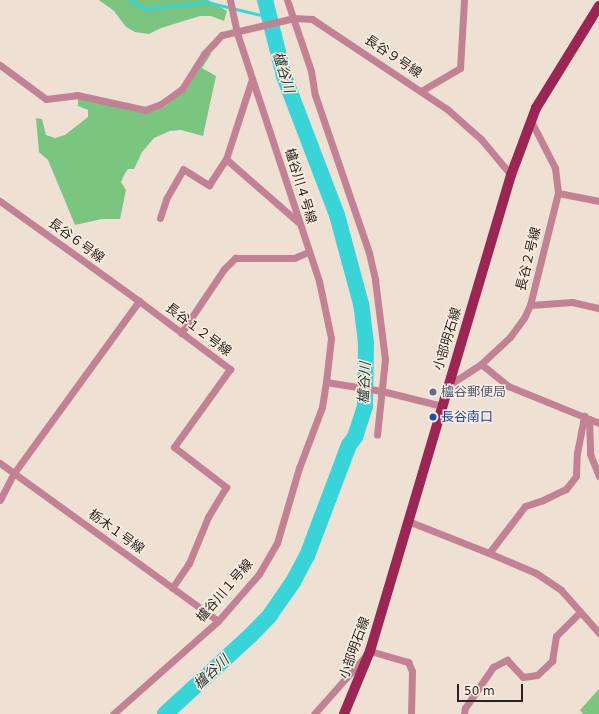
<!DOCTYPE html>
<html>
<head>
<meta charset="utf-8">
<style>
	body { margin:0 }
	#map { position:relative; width:599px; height:714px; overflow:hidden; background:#eee1d4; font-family:"DejaVu Sans","Noto Sans JP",sans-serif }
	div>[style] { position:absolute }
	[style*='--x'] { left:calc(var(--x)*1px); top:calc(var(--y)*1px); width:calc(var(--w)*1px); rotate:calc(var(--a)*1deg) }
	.forest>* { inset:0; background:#7ac580 }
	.stream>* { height:2.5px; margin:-1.25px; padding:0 1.25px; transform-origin:1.25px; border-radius:1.25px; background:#38d5d8 }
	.river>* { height:16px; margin:-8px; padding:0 8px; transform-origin:8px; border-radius:8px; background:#38d5d8 }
	.minor>* { height:7px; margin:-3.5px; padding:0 3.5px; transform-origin:3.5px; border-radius:3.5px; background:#c38294 }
	.primary>* { height:10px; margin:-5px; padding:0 5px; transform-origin:5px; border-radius:5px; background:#9b2654 }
	.dots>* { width:11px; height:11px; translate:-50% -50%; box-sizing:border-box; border:2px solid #fbeee1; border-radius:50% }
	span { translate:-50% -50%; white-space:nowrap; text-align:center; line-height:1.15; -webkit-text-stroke:3px #fbeee1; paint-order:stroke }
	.street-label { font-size:13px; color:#28231f }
	.service-label { font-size:13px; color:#4e5e75 }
	.left { translate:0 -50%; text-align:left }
	.transit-label { font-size:13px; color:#164399 }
	.water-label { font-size:14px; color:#203939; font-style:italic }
	.scale { position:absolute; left:457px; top:684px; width:66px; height:18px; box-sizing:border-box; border:2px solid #28231f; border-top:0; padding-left:5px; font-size:12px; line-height:14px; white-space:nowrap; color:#28231f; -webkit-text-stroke:3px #fbeee1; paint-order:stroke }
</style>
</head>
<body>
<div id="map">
	<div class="forest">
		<i style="clip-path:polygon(99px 0,208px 0,227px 11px,224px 21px,211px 16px,200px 16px,161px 28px,149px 34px,135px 32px,126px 27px,114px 11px)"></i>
		<i style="clip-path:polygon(207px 54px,211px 54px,202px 68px,216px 76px,203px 136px,181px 130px,170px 131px,154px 138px,142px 152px,134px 169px,128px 169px,124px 175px,121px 182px,126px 190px,120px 219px,102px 219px,75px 225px,48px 160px,39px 152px,36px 118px,42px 119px,46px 135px,55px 138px,65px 135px,88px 117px,88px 110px,78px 106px,78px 96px,142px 112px,163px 108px,187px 89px)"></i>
		<i style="clip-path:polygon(599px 689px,599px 714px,583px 714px,580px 710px)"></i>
	</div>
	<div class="stream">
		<i style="--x:131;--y:0;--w:17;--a:33"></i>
		<i style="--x:145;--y:9;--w:62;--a:-6.4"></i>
		<i style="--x:207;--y:2;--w:64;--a:13.6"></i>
	</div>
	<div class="river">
		<i style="--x:165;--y:714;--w:117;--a:-42.6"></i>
		<i style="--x:251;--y:635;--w:28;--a:-46"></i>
		<i style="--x:270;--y:615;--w:40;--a:-55.1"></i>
		<i style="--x:293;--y:582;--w:30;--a:-62"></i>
		<i style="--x:307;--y:556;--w:119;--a:-69.3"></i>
		<i style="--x:349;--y:445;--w:10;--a:-53"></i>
		<i style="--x:355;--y:437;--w:33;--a:-72"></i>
		<i style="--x:365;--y:406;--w:63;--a:-89.1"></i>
		<i style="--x:366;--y:343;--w:39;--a:-97"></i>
		<i style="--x:361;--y:304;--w:92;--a:-105.1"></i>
		<i style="--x:337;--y:215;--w:149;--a:-110.9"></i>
		<i style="--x:284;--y:76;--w:78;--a:-104"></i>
	</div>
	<div class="minor">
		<i style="--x:287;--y:0;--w:75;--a:71.3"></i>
		<i style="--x:311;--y:71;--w:24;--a:81"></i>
		<i style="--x:315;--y:95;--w:167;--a:71.1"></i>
		<i style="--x:369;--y:253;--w:28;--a:77"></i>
		<i style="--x:375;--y:280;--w:80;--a:82.8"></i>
		<i style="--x:385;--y:359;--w:76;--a:96"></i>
		<i style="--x:0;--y:65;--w:57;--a:36.5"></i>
		<i style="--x:46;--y:99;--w:31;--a:-7"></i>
		<i style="--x:77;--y:95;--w:70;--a:12.4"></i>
		<i style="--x:145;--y:110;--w:17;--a:-21"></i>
		<i style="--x:161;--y:104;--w:26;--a:-36"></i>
		<i style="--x:182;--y:89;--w:41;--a:-57.8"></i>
		<i style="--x:204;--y:54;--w:26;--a:-47"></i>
		<i style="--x:222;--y:35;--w:74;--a:-13.3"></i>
		<i style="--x:294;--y:18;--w:18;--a:3"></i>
		<i style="--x:312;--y:19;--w:162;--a:33.7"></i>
		<i style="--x:447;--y:109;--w:45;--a:41.4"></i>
		<i style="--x:481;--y:139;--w:47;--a:50.2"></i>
		<i style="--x:421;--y:91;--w:45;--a:-30.5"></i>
		<i style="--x:460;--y:68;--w:68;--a:-86.6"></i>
		<i style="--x:531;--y:121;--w:53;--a:62.9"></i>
		<i style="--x:555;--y:168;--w:25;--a:83"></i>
		<i style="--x:226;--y:159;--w:96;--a:41.2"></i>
		<i style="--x:0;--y:201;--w:171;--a:35.7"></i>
		<i style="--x:160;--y:218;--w:20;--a:-72"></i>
		<i style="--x:166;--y:199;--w:34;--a:-60"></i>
		<i style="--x:183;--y:169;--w:31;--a:32"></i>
		<i style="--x:209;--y:185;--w:31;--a:-57"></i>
		<i style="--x:226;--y:159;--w:84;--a:-72"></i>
		<i style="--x:530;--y:305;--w:42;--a:-4.1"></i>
		<i style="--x:572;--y:302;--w:28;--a:13"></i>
		<i style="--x:181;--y:333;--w:77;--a:-56.1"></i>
		<i style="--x:224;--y:269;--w:16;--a:-45"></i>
		<i style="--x:235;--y:258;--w:59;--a:0"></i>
		<i style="--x:294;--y:258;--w:15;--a:-23"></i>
		<i style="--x:481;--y:364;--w:35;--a:39"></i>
		<i style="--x:508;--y:386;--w:98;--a:22.1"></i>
		<i style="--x:326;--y:382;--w:57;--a:9.1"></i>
		<i style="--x:382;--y:391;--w:62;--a:14"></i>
		<i style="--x:449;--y:385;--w:38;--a:-33"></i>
		<i style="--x:481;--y:364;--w:40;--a:-43"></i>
		<i style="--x:510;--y:337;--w:24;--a:-54"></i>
		<i style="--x:524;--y:318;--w:14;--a:-65"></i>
		<i style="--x:530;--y:305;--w:115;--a:-76"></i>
		<i style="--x:558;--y:193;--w:42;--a:11"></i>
		<i style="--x:589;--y:419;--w:35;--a:88"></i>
		<i style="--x:590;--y:454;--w:24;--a:68"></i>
		<i style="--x:0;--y:463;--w:269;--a:35.9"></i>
		<i style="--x:0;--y:500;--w:30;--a:-63"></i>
		<i style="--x:14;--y:473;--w:213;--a:-54"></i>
		<i style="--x:139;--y:301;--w:114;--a:36.8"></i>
		<i style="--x:230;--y:369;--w:96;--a:125.7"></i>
		<i style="--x:174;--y:447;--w:66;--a:37.6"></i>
		<i style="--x:226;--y:487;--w:35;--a:121"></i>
		<i style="--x:208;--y:517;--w:50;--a:112.4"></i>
		<i style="--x:189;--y:563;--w:30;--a:124"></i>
		<i style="--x:408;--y:521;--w:87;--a:21.6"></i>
		<i style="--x:489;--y:553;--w:59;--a:-52.5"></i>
		<i style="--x:525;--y:506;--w:19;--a:-18"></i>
		<i style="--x:543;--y:500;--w:25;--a:-26"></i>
		<i style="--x:566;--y:489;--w:16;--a:-52"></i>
		<i style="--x:576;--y:476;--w:23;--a:-88"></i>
		<i style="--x:577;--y:453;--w:38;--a:-79"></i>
		<i style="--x:489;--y:553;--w:51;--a:23.1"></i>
		<i style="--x:536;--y:573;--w:30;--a:34"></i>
		<i style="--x:561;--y:590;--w:57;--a:48.5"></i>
		<i style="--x:113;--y:714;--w:140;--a:-41.5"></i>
		<i style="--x:218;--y:621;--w:62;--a:-48.9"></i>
		<i style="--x:259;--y:574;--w:36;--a:-60"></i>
		<i style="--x:277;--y:543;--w:78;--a:-73.7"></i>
		<i style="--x:299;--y:468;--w:65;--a:-69.3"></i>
		<i style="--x:322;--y:407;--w:25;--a:-81"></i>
		<i style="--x:326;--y:382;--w:44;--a:-83.5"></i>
		<i style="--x:331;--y:338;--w:58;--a:-101.9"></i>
		<i style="--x:319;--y:281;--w:261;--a:-108.3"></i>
		<i style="--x:237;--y:33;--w:34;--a:-102"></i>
		<i style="--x:314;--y:714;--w:84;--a:-48.4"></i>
		<i style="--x:370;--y:651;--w:40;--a:16"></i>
		<i style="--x:408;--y:662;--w:10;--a:66"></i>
		<i style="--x:412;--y:671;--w:43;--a:91.3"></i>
		<i style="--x:464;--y:714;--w:6;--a:-81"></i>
		<i style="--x:465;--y:708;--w:50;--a:-55.7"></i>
		<i style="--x:493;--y:667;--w:16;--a:-27"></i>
		<i style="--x:507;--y:660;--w:23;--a:47"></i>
		<i style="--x:523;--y:677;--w:14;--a:-8"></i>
		<i style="--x:537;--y:675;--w:21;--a:-43"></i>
		<i style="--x:552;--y:661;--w:25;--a:-81"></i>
		<i style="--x:556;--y:636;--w:34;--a:-45"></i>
	</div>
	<div class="primary">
		<i style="--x:344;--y:714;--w:68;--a:-67.6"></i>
		<i style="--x:370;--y:651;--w:496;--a:-73.5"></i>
		<i style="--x:511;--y:175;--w:72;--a:-69.5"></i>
		<i style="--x:536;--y:108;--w:120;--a:-58.3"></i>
	</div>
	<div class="dots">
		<i style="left:433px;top:392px;background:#5c6f8a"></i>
		<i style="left:433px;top:417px;background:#1a4fb4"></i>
	</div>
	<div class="street-label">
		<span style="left:393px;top:57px;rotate:34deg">長谷９号線</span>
		<span style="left:300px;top:186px;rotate:73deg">櫨谷川４号線</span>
		<span style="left:76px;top:241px;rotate:36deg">長谷６号線</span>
		<span style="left:529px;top:259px;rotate:-76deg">長谷２号線</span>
		<span style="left:198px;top:330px;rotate:37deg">長谷１２号線</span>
		<span style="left:448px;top:339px;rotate:-73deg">小部明石線</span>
		<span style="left:116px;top:532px;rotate:36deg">栃木１号線</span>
		<span style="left:225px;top:591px;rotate:-49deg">櫨谷川１号線</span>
		<span style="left:355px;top:648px;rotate:-70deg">小部明石線</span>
	</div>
	<div class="service-label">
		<span class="left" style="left:441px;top:392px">櫨谷郵便局</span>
	</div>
	<div class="transit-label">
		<span class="left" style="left:441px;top:417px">長谷南口</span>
	</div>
	<div class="water-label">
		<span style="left:284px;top:72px;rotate:73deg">櫨谷川</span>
		<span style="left:364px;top:383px;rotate:-87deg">櫨谷川</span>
		<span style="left:211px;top:672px;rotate:-43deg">櫨谷川</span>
	</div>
	<div class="scale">50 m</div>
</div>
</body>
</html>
